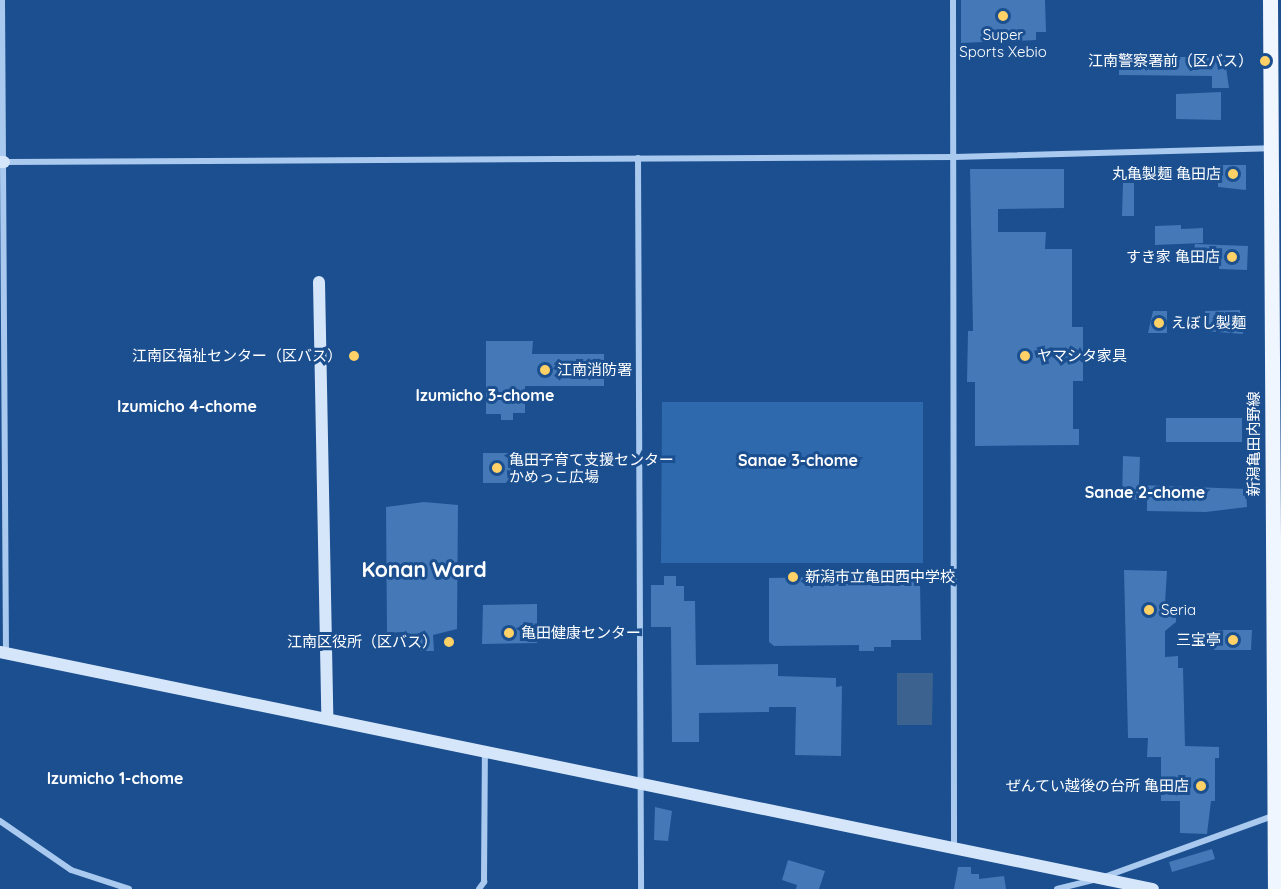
<!DOCTYPE html>
<html>
<head>
<meta charset="utf-8">
<style>
	body { margin:0 }
	#map { position:relative; width:1281px; height:889px; overflow:hidden; background:#1b4f8f; font-family:Quicksand,"Noto Sans JP",sans-serif }
	div>[style] { position:absolute }
	[style*='--x'] { left:calc(var(--x)*1px); top:calc(var(--y)*1px); width:calc(var(--w)*1px); rotate:calc(var(--a)*1deg) }
	.green>* { inset:0; background:#2e69ad }
	.water>* { inset:0; background:#3c6290 }
	.building>* { inset:0; background:#4478b7 }
	.street>* { height:6px; margin:-3px; padding:0 3px; transform-origin:3px; border-radius:3px; background:#a9c9ee }
	.secondary>* { height:12px; margin:-6px; padding:0 6px; transform-origin:6px; border-radius:6px; background:#d6e6fa }
	.primary>* { height:15px; margin:-7.5px; padding:0 7.5px; transform-origin:7.5px; border-radius:7.5px; background:#f0f6ff }
	.dots>* { width:16px; height:16px; translate:-50% -50%; box-sizing:border-box; border:3px solid #1b4f8f; border-radius:50% }
	span { translate:-50% -50%; white-space:nowrap; text-align:center; line-height:1.15; -webkit-text-stroke:6px #1b4f8f; paint-order:stroke }
	.poi-label { font-size:15px; color:#fff }
	.right { translate:-100% -50%; text-align:right }
	.left { translate:0 -50%; text-align:left }
	.street-label { font-size:15px; color:#fff }
	.neighbourhood-label { font-size:16px; color:#fff; font-weight:700 }
	.district-label { font-size:21px; color:#fff; font-weight:700 }
</style>
</head>
<body>
<div id="map">
	<div class="green">
		<i style="clip-path:polygon(662px 402px,923px 402px,923px 563px,661px 563px)"></i>
	</div>
	<div class="water">
		<i style="clip-path:polygon(897px 673px,933px 673px,932px 725px,897px 725px)"></i>
	</div>
	<div class="building">
		<i style="clip-path:polygon(961px 0,1045px 0,1046px 32px,1036px 32px,1036px 40px,1017px 41px,1017px 34px,984px 34px,984px 42px,961px 43px)"></i>
		<i style="clip-path:polygon(1194px 53px,1218px 53px,1217px 60px,1225px 60px,1229px 88px,1212px 88px,1212px 76px,1119px 75px,1119px 57px,1194px 57px)"></i>
		<i style="clip-path:polygon(1221px 92px,1221px 120px,1176px 119px,1176px 94px)"></i>
		<i style="clip-path:polygon(1218px 165px,1246px 165px,1246px 190px,1218px 187px)"></i>
		<i style="clip-path:polygon(970px 169px,1064px 169px,1064px 208px,998px 209px,998px 232px,1046px 232px,1045px 249px,1072px 249px,1072px 327px,1083px 327px,1083px 381px,1073px 381px,1073px 429px,1079px 429px,1079px 445px,975px 446px,975px 382px,967px 382px,968px 331px,973px 331px)"></i>
		<i style="clip-path:polygon(1123px 183px,1134px 183px,1134px 216px,1122px 216px)"></i>
		<i style="clip-path:polygon(1181px 225px,1181px 229px,1203px 228px,1203px 243px,1155px 245px,1155px 226px)"></i>
		<i style="clip-path:polygon(1195px 244px,1248px 246px,1247px 270px,1219px 269px,1220px 256px,1194px 250px)"></i>
		<i style="clip-path:polygon(1240px 310px,1243px 334px,1205px 331px,1205px 311px)"></i>
		<i style="clip-path:polygon(1153px 311px,1167px 311px,1167px 333px,1148px 333px)"></i>
		<i style="clip-path:polygon(486px 341px,533px 341px,532px 354px,604px 354px,604px 386px,525px 386px,525px 413px,513px 413px,513px 420px,501px 420px,501px 414px,486px 414px)"></i>
		<i style="clip-path:polygon(1166px 418px,1242px 418px,1242px 442px,1166px 442px)"></i>
		<i style="clip-path:polygon(483px 453px,510px 453px,511px 483px,483px 483px)"></i>
		<i style="clip-path:polygon(1123px 456px,1140px 457px,1139px 485px,1246px 489px,1247px 507px,1206px 512px,1147px 511px,1147px 500px,1122px 499px)"></i>
		<i style="clip-path:polygon(424px 502px,458px 505px,457px 629px,433px 635px,434px 651px,420px 651px,420px 637px,402px 632px,387px 633px,386px 507px)"></i>
		<i style="clip-path:polygon(1124px 570px,1167px 571px,1165px 603px,1176px 613px,1176px 622px,1165px 631px,1165px 657px,1178px 656px,1178px 668px,1183px 668px,1185px 746px,1219px 747px,1219px 758px,1215px 758px,1215px 801px,1211px 801px,1207px 834px,1180px 833px,1180px 801px,1161px 801px,1161px 757px,1147px 757px,1148px 738px,1128px 738px)"></i>
		<i style="clip-path:polygon(664px 576px,676px 576px,676px 586px,684px 586px,684px 601px,695px 601px,696px 665px,778px 664px,778px 676px,836px 678px,836px 687px,842px 686px,841px 756px,795px 755px,796px 707px,769px 707px,769px 712px,699px 713px,699px 742px,672px 742px,671px 627px,651px 627px,651px 585px,664px 585px)"></i>
		<i style="clip-path:polygon(873px 576px,873px 582px,920px 581px,921px 640px,891px 640px,891px 647px,874px 647px,874px 651px,859px 651px,859px 645px,774px 646px,769px 642px,769px 578px)"></i>
		<i style="clip-path:polygon(537px 604px,537px 643px,482px 644px,483px 605px)"></i>
		<i style="clip-path:polygon(1215px 630px,1252px 630px,1251px 650px,1214px 650px)"></i>
		<i style="clip-path:polygon(655px 807px,672px 811px,668px 841px,654px 840px)"></i>
		<i style="clip-path:polygon(1212px 849px,1215px 859px,1172px 872px,1169px 862px)"></i>
		<i style="clip-path:polygon(788px 860px,825px 871px,819px 889px,796px 889px,797px 885px,782px 880px)"></i>
		<i style="clip-path:polygon(958px 867px,971px 867px,971px 874px,979px 874px,979px 879px,1004px 876px,1006px 889px,954px 889px)"></i>
	</div>
	<div class="street">
		<i style="--x:2;--y:0;--w:652;--a:89.65"></i>
		<i style="--x:953;--y:0;--w:846;--a:89.93"></i>
		<i style="--x:638;--y:158;--w:731;--a:89.76"></i>
		<i style="--x:4;--y:162;--w:951;--a:-0.3"></i>
		<i style="--x:955;--y:157;--w:315;--a:-1.6"></i>
		<i style="--x:0;--y:821;--w:86;--a:34.6"></i>
		<i style="--x:71;--y:870;--w:61;--a:18.1"></i>
		<i style="--x:1104;--y:877;--w:182;--a:-19.9"></i>
		<i style="--x:479;--y:889;--w:9;--a:-54"></i>
		<i style="--x:484;--y:882;--w:132;--a:-89.6"></i>
		<i style="--x:1057;--y:889;--w:38;--a:-14"></i>
	</div>
	<div class="secondary">
		<i style="--x:0;--y:162;--w:4;--a:0"></i>
		<i style="--x:319;--y:282;--w:435;--a:88.9"></i>
		<i style="--x:0;--y:652;--w:1177;--a:11.62"></i>
	</div>
	<div class="primary">
		<i style="--x:1270;--y:0;--w:889;--a:89.68"></i>
	</div>
	<div class="dots">
		<i style="left:1003px;top:16px;background:#ffd166"></i>
		<i style="left:1265px;top:61px;background:#ffd166"></i>
		<i style="left:1233px;top:174px;background:#ffd166"></i>
		<i style="left:1232px;top:257px;background:#ffd166"></i>
		<i style="left:1159px;top:323px;background:#ffd166"></i>
		<i style="left:354px;top:356px;background:#ffd166"></i>
		<i style="left:1025px;top:356px;background:#ffd166"></i>
		<i style="left:545px;top:370px;background:#ffd166"></i>
		<i style="left:497px;top:468px;background:#ffd166"></i>
		<i style="left:793px;top:577px;background:#ffd166"></i>
		<i style="left:1149px;top:610px;background:#ffd166"></i>
		<i style="left:509px;top:633px;background:#ffd166"></i>
		<i style="left:1233px;top:640px;background:#ffd166"></i>
		<i style="left:449px;top:642px;background:#ffd166"></i>
		<i style="left:1201px;top:786px;background:#ffd166"></i>
	</div>
	<div class="poi-label">
		<span style="left:1003px;top:43px">Super<br>Sports Xebio</span>
		<span class="right" style="left:1253px;top:61px">江南警察署前（区バス）</span>
		<span class="right" style="left:1221px;top:174px">丸亀製麺 亀田店</span>
		<span class="right" style="left:1220px;top:257px">すき家 亀田店</span>
		<span class="left" style="left:1171px;top:323px">えぼし製麺</span>
		<span class="right" style="left:342px;top:356px">江南区福祉センター（区バス）</span>
		<span class="left" style="left:1037px;top:356px">ヤマシタ家具</span>
		<span class="left" style="left:557px;top:370px">江南消防署</span>
		<span class="left" style="left:509px;top:468px">亀田子育て支援センター<br>かめっこ広場</span>
		<span class="left" style="left:805px;top:577px">新潟市立亀田西中学校</span>
		<span class="left" style="left:1161px;top:610px">Seria</span>
		<span class="left" style="left:521px;top:633px">亀田健康センター</span>
		<span class="right" style="left:1221px;top:640px">三宝亭</span>
		<span class="right" style="left:437px;top:642px">江南区役所（区バス）</span>
		<span class="right" style="left:1189px;top:786px">ぜんてい越後の台所 亀田店</span>
	</div>
	<div class="street-label">
		<span style="left:1254px;top:444px;rotate:-90deg">新潟亀田内野線</span>
	</div>
	<div class="neighbourhood-label">
		<span style="left:485px;top:395px">Izumicho 3-chome</span>
		<span style="left:187px;top:406px">Izumicho 4-chome</span>
		<span style="left:798px;top:460px">Sanae 3-chome</span>
		<span style="left:1145px;top:492px">Sanae 2-chome</span>
		<span style="left:115px;top:778px">Izumicho 1-chome</span>
	</div>
	<div class="district-label">
		<span style="left:424px;top:569px">Konan Ward</span>
	</div>
</div>
</body>
</html>
